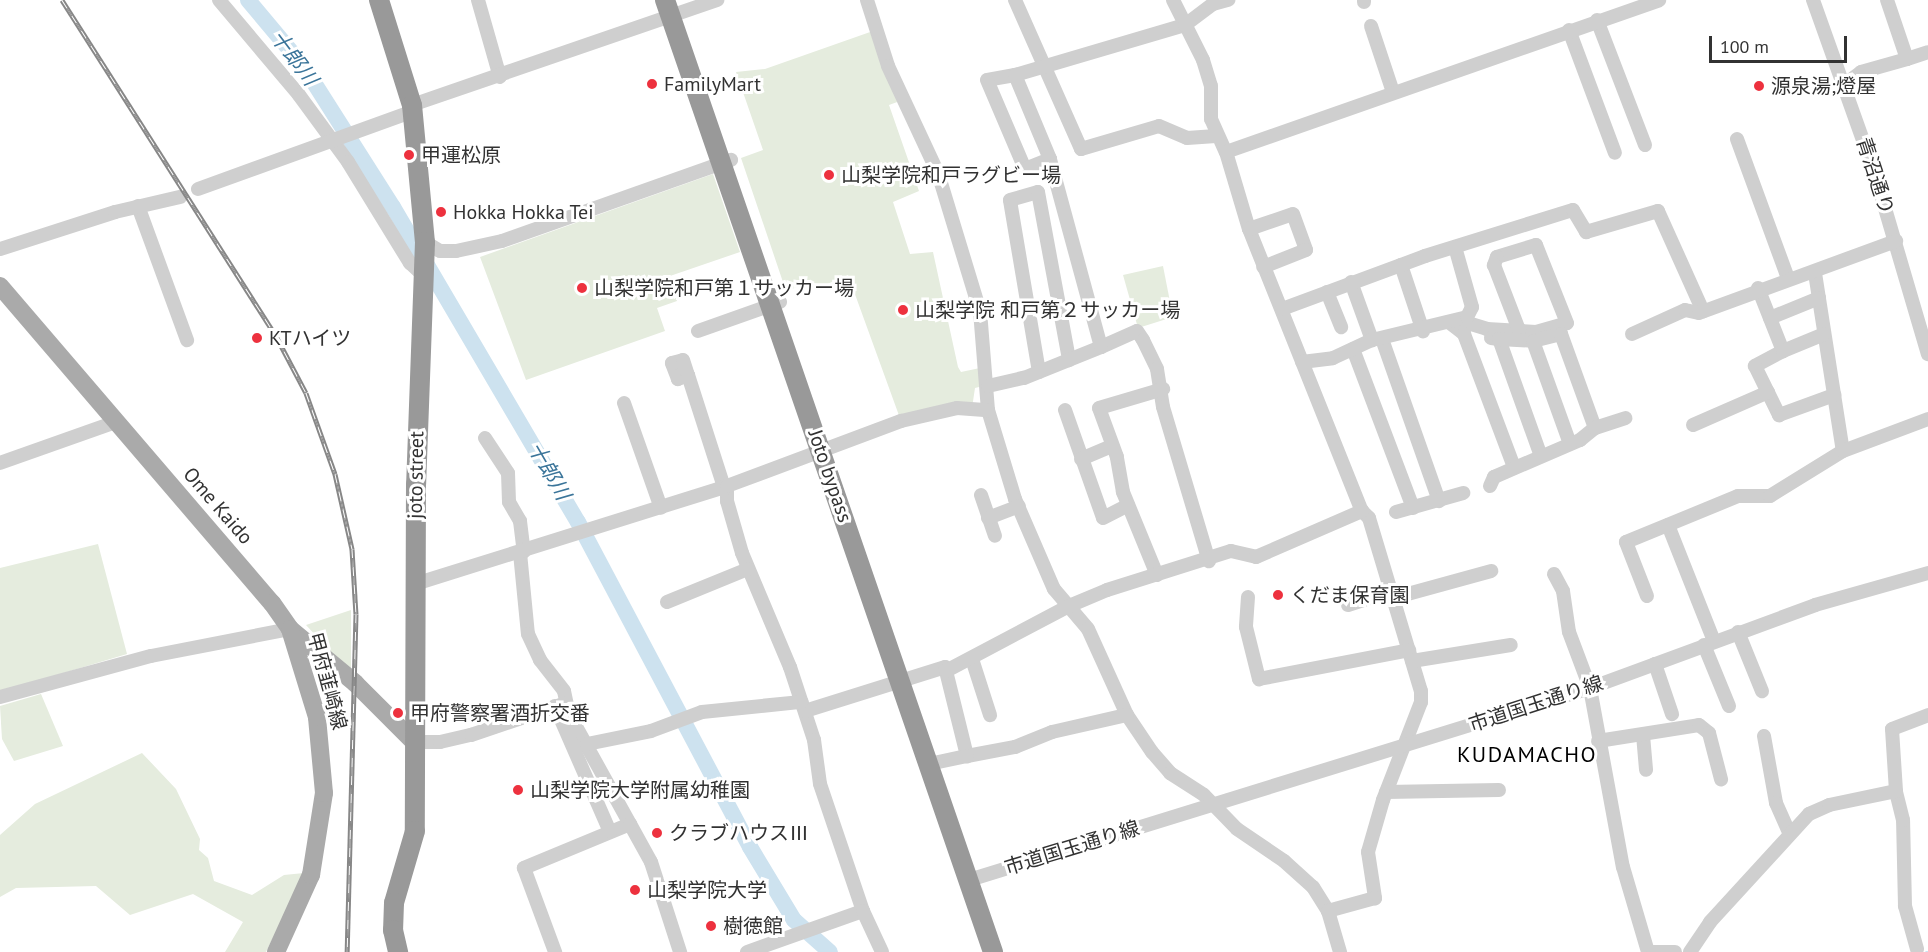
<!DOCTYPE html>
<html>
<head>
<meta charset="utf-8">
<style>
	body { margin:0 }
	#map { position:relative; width:1928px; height:952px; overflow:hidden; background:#fff; font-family:"PT Sans","Noto Sans JP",sans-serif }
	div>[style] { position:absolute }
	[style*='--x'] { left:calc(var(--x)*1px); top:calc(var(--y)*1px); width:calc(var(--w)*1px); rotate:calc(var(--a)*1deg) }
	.green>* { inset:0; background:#e5ecde }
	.stream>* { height:3px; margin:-1.5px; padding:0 1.5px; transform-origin:1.5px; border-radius:1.5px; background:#cde2ef }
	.river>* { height:16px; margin:-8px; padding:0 8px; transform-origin:8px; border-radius:8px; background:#cde2ef }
	.minor>* { height:14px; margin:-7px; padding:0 7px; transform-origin:7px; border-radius:7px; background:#cfcfcf }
	.major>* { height:18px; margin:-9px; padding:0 9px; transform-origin:9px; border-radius:9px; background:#aaa }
	.highway>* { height:20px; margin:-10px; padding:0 10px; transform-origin:10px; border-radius:10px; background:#999 }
	.rail>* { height:5px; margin-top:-2.5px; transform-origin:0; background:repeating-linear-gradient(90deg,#fff 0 9px,#878787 0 18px); box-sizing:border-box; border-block:2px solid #878787 }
	.dots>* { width:16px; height:16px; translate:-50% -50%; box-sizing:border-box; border:3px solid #fff; border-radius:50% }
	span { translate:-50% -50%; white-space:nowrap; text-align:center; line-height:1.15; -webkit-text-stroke:6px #fff; paint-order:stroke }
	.poi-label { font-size:20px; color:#323232 }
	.left { translate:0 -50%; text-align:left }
	.street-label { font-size:20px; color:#323232 }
	.water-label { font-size:21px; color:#3b759a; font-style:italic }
	.quarter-label { font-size:22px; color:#000; letter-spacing:1.5px }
	.scale { position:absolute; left:1709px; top:36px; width:138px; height:27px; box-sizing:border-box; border:3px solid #323232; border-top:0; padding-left:8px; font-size:18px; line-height:21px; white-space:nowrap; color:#323232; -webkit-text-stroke:4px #fff; paint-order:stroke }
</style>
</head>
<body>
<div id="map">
	<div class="green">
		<i style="clip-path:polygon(873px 31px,900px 101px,889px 105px,919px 191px,893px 202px,910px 254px,933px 252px,958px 367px,961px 372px,980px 368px,983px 386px,975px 388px,972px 408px,901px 421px,848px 275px,811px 291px,808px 283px,786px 291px,741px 158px,763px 150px,736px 72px,765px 69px)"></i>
		<i style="clip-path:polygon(713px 174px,740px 252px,670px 276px,677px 301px,657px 308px,665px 331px,526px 380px,480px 257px)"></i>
		<i style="clip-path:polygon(1163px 266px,1173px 317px,1138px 328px,1123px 275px)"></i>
		<i style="clip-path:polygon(98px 544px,127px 654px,0 692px,0 568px)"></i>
		<i style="clip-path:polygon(351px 610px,351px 674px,306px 625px)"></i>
		<i style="clip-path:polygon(41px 694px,63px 746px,14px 761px,2px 739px,0 706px)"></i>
		<i style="clip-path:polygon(142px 753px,176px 789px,200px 839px,199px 850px,208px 858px,214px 881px,252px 895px,284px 875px,304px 873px,266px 952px,225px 952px,243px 922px,193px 894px,130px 915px,96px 886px,16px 888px,0 897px,0 835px,35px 804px)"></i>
	</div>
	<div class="stream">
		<i style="--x:1926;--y:952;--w:2;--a:0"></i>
	</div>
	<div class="river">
		<i style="--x:248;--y:0;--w:87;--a:50.1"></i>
		<i style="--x:304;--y:67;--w:166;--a:57.6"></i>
		<i style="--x:393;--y:207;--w:365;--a:59.6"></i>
		<i style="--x:578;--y:522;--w:368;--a:62.1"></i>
		<i style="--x:750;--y:847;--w:85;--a:58.9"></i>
		<i style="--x:794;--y:920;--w:48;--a:41.6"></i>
	</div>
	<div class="minor">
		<i style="--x:219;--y:0;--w:124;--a:49.9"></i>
		<i style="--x:299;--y:95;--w:83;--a:53.8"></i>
		<i style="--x:348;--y:162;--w:119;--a:58.5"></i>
		<i style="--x:410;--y:263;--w:16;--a:43"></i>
		<i style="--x:478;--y:0;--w:80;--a:74.1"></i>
		<i style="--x:867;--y:0;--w:69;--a:72.3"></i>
		<i style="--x:888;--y:66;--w:118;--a:65"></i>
		<i style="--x:938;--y:173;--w:144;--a:73.1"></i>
		<i style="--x:980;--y:311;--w:99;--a:85.4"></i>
		<i style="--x:988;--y:410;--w:93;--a:73.1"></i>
		<i style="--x:1015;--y:499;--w:98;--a:66.6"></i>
		<i style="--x:1054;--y:589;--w:52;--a:49.6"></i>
		<i style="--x:1088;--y:629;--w:94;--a:65.6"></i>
		<i style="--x:1127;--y:715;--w:45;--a:56"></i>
		<i style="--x:1152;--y:752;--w:28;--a:49"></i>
		<i style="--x:1170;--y:773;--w:40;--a:32.9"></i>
		<i style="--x:1204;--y:795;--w:47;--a:45.9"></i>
		<i style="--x:1237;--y:829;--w:57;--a:34.2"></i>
		<i style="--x:1284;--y:861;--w:39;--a:42"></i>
		<i style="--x:1313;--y:887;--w:28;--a:58"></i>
		<i style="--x:1328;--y:911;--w:43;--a:73.7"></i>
		<i style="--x:1015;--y:0;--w:163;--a:66.1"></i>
		<i style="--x:1081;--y:149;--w:81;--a:-16.4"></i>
		<i style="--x:1159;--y:126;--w:30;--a:23"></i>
		<i style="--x:1187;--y:138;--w:29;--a:-4"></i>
		<i style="--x:1173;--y:0;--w:67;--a:63.4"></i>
		<i style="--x:1203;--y:60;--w:27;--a:73"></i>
		<i style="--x:1211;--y:86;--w:33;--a:90"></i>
		<i style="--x:1211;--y:119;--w:36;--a:66"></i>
		<i style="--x:1226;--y:152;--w:80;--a:73.4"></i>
		<i style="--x:1249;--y:229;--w:304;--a:68.2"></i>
		<i style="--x:1362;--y:511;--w:10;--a:45"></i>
		<i style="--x:1369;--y:518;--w:181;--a:73.3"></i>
		<i style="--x:1421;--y:691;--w:11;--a:90"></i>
		<i style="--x:1421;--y:702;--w:105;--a:111.2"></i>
		<i style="--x:1383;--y:800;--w:54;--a:106.1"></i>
		<i style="--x:1368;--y:852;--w:47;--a:81.3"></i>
		<i style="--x:1375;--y:898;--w:49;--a:164.5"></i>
		<i style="--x:1364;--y:0;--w:2;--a:90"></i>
		<i style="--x:1813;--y:0;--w:182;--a:70.4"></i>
		<i style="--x:1874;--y:171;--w:191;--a:73.6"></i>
		<i style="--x:1597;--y:20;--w:134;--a:69"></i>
		<i style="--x:1371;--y:26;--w:70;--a:71.6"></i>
		<i style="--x:1569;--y:30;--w:131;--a:69.5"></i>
		<i style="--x:1907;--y:59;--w:22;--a:-18"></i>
		<i style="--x:1015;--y:75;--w:28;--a:170"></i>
		<i style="--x:987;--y:80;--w:97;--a:66.9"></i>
		<i style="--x:1025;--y:169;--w:27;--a:-22"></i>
		<i style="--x:1844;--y:85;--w:21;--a:-37"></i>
		<i style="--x:1861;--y:72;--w:48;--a:-15.8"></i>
		<i style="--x:1907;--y:59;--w:62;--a:-108.7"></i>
		<i style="--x:412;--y:105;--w:323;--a:-19"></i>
		<i style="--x:1737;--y:139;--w:148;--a:69.9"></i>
		<i style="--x:1226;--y:152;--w:459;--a:-19.3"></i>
		<i style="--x:198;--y:189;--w:229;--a:-19.9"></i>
		<i style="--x:138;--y:206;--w:143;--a:69.9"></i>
		<i style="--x:1249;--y:229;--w:46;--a:-18.8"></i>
		<i style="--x:1293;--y:214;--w:38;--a:70"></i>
		<i style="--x:1306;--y:250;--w:46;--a:158.4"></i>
		<i style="--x:425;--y:242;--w:17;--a:31"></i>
		<i style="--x:440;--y:251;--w:16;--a:0"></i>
		<i style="--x:456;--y:251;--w:47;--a:-12.3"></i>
		<i style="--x:502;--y:241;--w:243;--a:-19.5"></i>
		<i style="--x:0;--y:249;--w:121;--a:-17.8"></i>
		<i style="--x:115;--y:212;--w:67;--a:-13"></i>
		<i style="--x:1401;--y:265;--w:70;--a:71.6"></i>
		<i style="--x:1815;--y:273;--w:180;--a:81.1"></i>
		<i style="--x:1351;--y:282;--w:62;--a:70.1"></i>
		<i style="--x:1758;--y:288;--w:68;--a:68.4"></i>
		<i style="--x:1783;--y:351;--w:32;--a:152"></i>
		<i style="--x:1755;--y:366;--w:55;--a:63.9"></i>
		<i style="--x:1779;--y:415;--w:59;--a:-20"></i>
		<i style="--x:1327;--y:292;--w:38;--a:68"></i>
		<i style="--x:1282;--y:309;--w:153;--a:-20.3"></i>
		<i style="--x:1425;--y:256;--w:155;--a:-17.3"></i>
		<i style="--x:1573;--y:210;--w:26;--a:59"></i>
		<i style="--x:1586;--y:232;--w:75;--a:-16.3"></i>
		<i style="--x:1658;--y:211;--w:110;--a:65.8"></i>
		<i style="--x:1770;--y:318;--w:53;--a:-22.2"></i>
		<i style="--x:1458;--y:320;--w:30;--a:17"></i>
		<i style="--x:1487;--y:329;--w:49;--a:3.5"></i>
		<i style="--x:1536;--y:332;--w:32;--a:-16"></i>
		<i style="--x:1567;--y:323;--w:84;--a:-111.7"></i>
		<i style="--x:1536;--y:245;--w:41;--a:162.9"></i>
		<i style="--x:1497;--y:257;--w:9;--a:111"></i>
		<i style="--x:1494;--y:265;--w:70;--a:69"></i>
		<i style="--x:1450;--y:323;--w:18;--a:38"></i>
		<i style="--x:1464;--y:334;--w:142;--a:69.4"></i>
		<i style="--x:698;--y:331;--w:87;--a:-19.5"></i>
		<i style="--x:1632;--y:334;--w:58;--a:-24.4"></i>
		<i style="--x:1685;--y:310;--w:14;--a:12"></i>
		<i style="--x:1699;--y:313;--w:210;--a:-20.1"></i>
		<i style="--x:1491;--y:338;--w:8;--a:7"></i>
		<i style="--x:1499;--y:339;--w:124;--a:70.3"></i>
		<i style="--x:1382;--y:339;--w:172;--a:70.6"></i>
		<i style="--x:1499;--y:339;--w:34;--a:3"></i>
		<i style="--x:1533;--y:341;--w:29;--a:-14"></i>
		<i style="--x:1561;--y:334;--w:100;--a:70.1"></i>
		<i style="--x:1533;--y:341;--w:109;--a:70.2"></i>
		<i style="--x:1101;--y:347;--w:39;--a:-24"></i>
		<i style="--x:1137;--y:331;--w:11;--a:56"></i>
		<i style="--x:1143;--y:340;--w:32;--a:64"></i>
		<i style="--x:1157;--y:369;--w:38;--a:81"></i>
		<i style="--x:1163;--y:407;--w:161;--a:73.4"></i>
		<i style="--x:1353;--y:349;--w:170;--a:69.3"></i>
		<i style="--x:1783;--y:351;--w:44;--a:-22.5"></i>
		<i style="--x:1302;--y:362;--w:31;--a:-7"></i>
		<i style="--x:1333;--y:358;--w:43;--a:-24.8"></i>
		<i style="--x:1372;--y:340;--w:98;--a:-13.6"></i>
		<i style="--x:1467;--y:317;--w:11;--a:-63"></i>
		<i style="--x:1472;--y:307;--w:62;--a:-105.8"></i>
		<i style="--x:1039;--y:372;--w:174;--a:-99.6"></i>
		<i style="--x:1010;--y:200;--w:29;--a:-16"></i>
		<i style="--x:1038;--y:192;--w:171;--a:79.5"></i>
		<i style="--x:688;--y:375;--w:11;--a:158"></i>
		<i style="--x:678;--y:379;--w:17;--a:-111"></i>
		<i style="--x:672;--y:363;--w:11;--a:-15"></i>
		<i style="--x:683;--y:360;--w:16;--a:72"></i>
		<i style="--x:688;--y:375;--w:118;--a:72.2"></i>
		<i style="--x:988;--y:386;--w:37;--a:-13"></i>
		<i style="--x:1024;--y:378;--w:83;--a:-21.9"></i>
		<i style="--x:1101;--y:347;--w:195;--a:-105.2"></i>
		<i style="--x:1050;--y:159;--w:91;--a:-112.6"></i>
		<i style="--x:1015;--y:75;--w:177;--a:-16.4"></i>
		<i style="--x:1185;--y:25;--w:35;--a:-37"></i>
		<i style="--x:1213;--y:4;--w:16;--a:-15"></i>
		<i style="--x:624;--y:403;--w:111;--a:70.6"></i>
		<i style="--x:1065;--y:410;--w:114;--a:70.6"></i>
		<i style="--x:1103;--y:518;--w:28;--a:-27"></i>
		<i style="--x:1693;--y:425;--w:82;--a:-23.7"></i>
		<i style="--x:485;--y:438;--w:42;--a:56.7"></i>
		<i style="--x:508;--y:473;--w:29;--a:88"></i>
		<i style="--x:509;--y:502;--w:22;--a:60"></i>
		<i style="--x:520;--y:521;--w:31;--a:83"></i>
		<i style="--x:1081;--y:459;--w:34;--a:-23"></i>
		<i style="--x:0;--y:463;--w:123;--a:-19.5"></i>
		<i style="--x:727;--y:486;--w:15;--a:90"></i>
		<i style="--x:727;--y:501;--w:54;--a:73.9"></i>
		<i style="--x:742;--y:553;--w:124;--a:67.2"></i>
		<i style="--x:790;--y:667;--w:77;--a:71.8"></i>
		<i style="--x:814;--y:740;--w:44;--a:82.2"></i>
		<i style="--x:820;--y:784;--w:134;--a:71.3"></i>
		<i style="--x:1490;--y:486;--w:10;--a:-66"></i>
		<i style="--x:1494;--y:477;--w:94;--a:-23.3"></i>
		<i style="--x:1580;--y:440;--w:19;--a:-39"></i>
		<i style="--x:1595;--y:428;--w:32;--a:-18"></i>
		<i style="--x:981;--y:495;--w:43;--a:71.1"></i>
		<i style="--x:1396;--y:512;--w:70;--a:-15.8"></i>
		<i style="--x:988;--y:518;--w:33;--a:-21"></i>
		<i style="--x:1668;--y:525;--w:125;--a:68.4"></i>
		<i style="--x:520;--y:553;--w:81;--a:84.4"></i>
		<i style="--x:528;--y:634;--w:29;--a:65"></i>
		<i style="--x:540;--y:660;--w:39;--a:52"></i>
		<i style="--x:564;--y:691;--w:24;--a:78"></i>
		<i style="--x:569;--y:714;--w:126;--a:61"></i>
		<i style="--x:630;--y:824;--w:115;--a:157.5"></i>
		<i style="--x:524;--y:868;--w:90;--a:69.7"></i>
		<i style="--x:1554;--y:574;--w:19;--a:62"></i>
		<i style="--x:1563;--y:591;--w:41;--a:81.7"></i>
		<i style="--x:1569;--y:632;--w:60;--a:69.4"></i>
		<i style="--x:1590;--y:688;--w:182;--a:79.6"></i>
		<i style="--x:1623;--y:867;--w:89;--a:73.6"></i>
		<i style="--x:1157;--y:575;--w:90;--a:-112.3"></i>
		<i style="--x:1123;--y:492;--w:36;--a:-100"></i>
		<i style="--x:1117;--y:457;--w:52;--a:-110.2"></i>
		<i style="--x:1099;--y:408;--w:67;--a:-16.5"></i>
		<i style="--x:415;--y:584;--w:327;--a:-17.4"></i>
		<i style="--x:727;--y:486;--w:186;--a:-20.5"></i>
		<i style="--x:901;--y:421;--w:57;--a:-13.1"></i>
		<i style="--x:957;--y:408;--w:31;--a:4"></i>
		<i style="--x:1647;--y:596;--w:58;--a:-111.3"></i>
		<i style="--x:1626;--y:542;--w:121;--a:-22.3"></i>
		<i style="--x:1738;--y:496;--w:32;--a:0"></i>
		<i style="--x:1770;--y:496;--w:86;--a:-31.7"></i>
		<i style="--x:1843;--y:451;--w:91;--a:-20.6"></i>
		<i style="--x:1248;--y:597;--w:30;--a:94"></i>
		<i style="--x:1246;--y:627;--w:54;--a:76"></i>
		<i style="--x:1259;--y:679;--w:153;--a:-10.9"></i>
		<i style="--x:1393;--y:598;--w:102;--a:-15.4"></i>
		<i style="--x:667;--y:602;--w:87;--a:-22.2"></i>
		<i style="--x:1348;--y:605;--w:45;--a:-18"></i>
		<i style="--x:1738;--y:632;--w:64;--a:67.9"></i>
		<i style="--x:1704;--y:645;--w:66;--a:67.7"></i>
		<i style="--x:972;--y:659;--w:59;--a:72.2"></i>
		<i style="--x:1412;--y:661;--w:100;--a:-9.2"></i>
		<i style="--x:1655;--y:664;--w:53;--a:71.2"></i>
		<i style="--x:946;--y:671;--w:88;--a:76.1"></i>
		<i style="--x:967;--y:756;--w:49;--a:-10.6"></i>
		<i style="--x:1015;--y:747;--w:40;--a:-22"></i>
		<i style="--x:1052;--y:732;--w:77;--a:-12.8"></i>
		<i style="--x:0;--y:697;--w:156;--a:-15.2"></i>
		<i style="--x:151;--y:656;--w:142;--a:-11"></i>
		<i style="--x:555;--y:706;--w:137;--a:66.4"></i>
		<i style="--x:805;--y:711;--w:147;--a:-17.4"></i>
		<i style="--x:945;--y:667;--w:4;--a:76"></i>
		<i style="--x:946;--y:671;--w:139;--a:-27.9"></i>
		<i style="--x:1069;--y:606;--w:41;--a:-22.8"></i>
		<i style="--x:1107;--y:590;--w:130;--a:-17.5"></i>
		<i style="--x:1231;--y:551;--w:26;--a:13"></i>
		<i style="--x:1256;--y:557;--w:116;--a:-23.5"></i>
		<i style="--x:1643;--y:735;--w:35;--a:85"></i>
		<i style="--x:1764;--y:736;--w:68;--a:79.8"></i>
		<i style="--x:1776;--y:803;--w:34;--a:66"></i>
		<i style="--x:1598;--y:741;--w:102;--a:-9"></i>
		<i style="--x:1699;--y:725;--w:13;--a:39"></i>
		<i style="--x:1709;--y:733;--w:48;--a:75.4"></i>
		<i style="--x:414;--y:742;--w:26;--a:0"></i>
		<i style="--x:440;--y:742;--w:32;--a:-13"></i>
		<i style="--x:471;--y:735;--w:100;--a:-18.6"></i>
		<i style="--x:587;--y:744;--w:65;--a:-11.5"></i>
		<i style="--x:651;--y:731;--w:54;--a:-20.4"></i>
		<i style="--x:702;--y:712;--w:100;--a:-5.8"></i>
		<i style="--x:929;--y:764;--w:39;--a:-12"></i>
		<i style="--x:1386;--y:792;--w:113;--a:-1"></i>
		<i style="--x:630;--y:824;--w:43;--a:61.1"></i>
		<i style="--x:651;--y:862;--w:95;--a:72.1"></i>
		<i style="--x:969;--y:880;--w:650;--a:-17.18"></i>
		<i style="--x:1590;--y:688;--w:240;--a:-20.2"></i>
		<i style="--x:1815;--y:605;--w:117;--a:-15.8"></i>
		<i style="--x:1917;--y:949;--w:45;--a:-105.6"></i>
		<i style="--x:1905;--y:906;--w:86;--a:-91.3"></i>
		<i style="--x:1903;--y:820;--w:30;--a:-104"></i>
		<i style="--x:1896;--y:791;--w:62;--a:-93.7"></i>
		<i style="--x:1892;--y:729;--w:39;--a:-21"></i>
		<i style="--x:747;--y:952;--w:123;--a:-19.5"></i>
		<i style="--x:863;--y:911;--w:45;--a:65.1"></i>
		<i style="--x:1653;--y:952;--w:22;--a:0"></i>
		<i style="--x:1690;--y:952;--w:36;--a:-56"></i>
		<i style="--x:1710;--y:922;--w:147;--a:-47.5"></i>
		<i style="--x:1809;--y:814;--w:22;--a:-24"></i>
		<i style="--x:1829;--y:805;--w:68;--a:-11.8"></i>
	</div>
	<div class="major">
		<i style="--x:0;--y:286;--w:418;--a:49.4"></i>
		<i style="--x:272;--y:603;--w:32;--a:55"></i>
		<i style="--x:290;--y:629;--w:85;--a:39.7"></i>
		<i style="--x:355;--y:683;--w:83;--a:45"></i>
		<i style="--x:276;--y:952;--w:85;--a:-65.6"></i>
		<i style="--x:311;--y:875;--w:83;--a:-81"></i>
		<i style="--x:324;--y:793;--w:76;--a:-95.3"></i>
		<i style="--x:317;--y:717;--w:92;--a:-107.1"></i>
	</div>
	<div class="highway">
		<i style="--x:379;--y:0;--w:110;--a:72.6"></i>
		<i style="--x:412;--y:105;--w:138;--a:84.6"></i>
		<i style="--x:425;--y:242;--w:242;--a:92.1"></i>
		<i style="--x:416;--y:484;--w:347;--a:90.2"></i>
		<i style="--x:415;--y:831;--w:75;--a:106.3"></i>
		<i style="--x:394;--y:903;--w:27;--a:92"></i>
		<i style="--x:393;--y:930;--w:23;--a:77"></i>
		<i style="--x:665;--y:0;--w:1007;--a:70.99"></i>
	</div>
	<div class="rail">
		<i style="--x:62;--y:0;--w:398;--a:57.5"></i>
		<i style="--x:276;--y:336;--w:64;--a:62.2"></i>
		<i style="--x:306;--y:393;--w:86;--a:70.3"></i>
		<i style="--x:335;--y:474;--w:77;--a:77.2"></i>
		<i style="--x:352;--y:549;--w:65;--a:86.5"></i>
		<i style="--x:356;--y:614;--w:338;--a:91.5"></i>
	</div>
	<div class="dots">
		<i style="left:652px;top:84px;background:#ed313e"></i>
		<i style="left:1759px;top:86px;background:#ed313e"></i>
		<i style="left:409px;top:155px;background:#ed313e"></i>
		<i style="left:829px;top:175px;background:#ed313e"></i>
		<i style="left:441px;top:212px;background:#ed313e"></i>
		<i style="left:582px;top:288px;background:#ed313e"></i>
		<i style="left:903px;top:310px;background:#ed313e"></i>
		<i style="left:257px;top:338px;background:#ed313e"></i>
		<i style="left:1278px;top:595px;background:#ed313e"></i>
		<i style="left:398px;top:713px;background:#ed313e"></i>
		<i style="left:518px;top:790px;background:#ed313e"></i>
		<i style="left:657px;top:833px;background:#ed313e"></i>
		<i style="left:635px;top:890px;background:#ed313e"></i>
		<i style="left:711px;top:926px;background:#ed313e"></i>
	</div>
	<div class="poi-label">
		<span class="left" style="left:664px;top:84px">FamilyMart</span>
		<span class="left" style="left:1771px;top:86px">源泉湯;燈屋</span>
		<span class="left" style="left:421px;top:155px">甲運松原</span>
		<span class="left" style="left:841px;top:175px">山梨学院和戸ラグビー場</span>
		<span class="left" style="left:453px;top:212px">Hokka Hokka Tei</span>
		<span class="left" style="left:594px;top:288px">山梨学院和戸第１サッカー場</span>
		<span class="left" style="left:915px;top:310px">山梨学院 和戸第２サッカー場</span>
		<span class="left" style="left:269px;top:338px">KTハイツ</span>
		<span class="left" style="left:1290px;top:595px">くだま保育園</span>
		<span class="left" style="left:410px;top:713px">甲府警察署酒折交番</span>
		<span class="left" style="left:530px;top:790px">山梨学院大学附属幼稚園</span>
		<span class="left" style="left:669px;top:833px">クラブハウスⅢ</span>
		<span class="left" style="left:647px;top:890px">山梨学院大学</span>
		<span class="left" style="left:723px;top:926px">樹徳館</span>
	</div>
	<div class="street-label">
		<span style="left:1875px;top:176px;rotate:72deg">青沼通り</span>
		<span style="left:416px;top:475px;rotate:-89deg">joto street</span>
		<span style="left:830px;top:476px;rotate:71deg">Joto bypass</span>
		<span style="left:218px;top:506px;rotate:49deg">Ome Kaido</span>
		<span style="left:327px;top:681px;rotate:75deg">甲府韮崎線</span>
		<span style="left:1536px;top:704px;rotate:-18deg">市道国玉通り線</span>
		<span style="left:1072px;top:848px;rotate:-17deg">市道国玉通り線</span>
	</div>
	<div class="water-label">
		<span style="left:294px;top:58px;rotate:53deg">十郎川</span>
		<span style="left:549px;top:471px;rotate:60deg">十郎川</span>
	</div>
	<div class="quarter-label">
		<span style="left:1527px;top:755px">KUDAMACHO</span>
	</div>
	<div class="scale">100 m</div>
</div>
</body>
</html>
